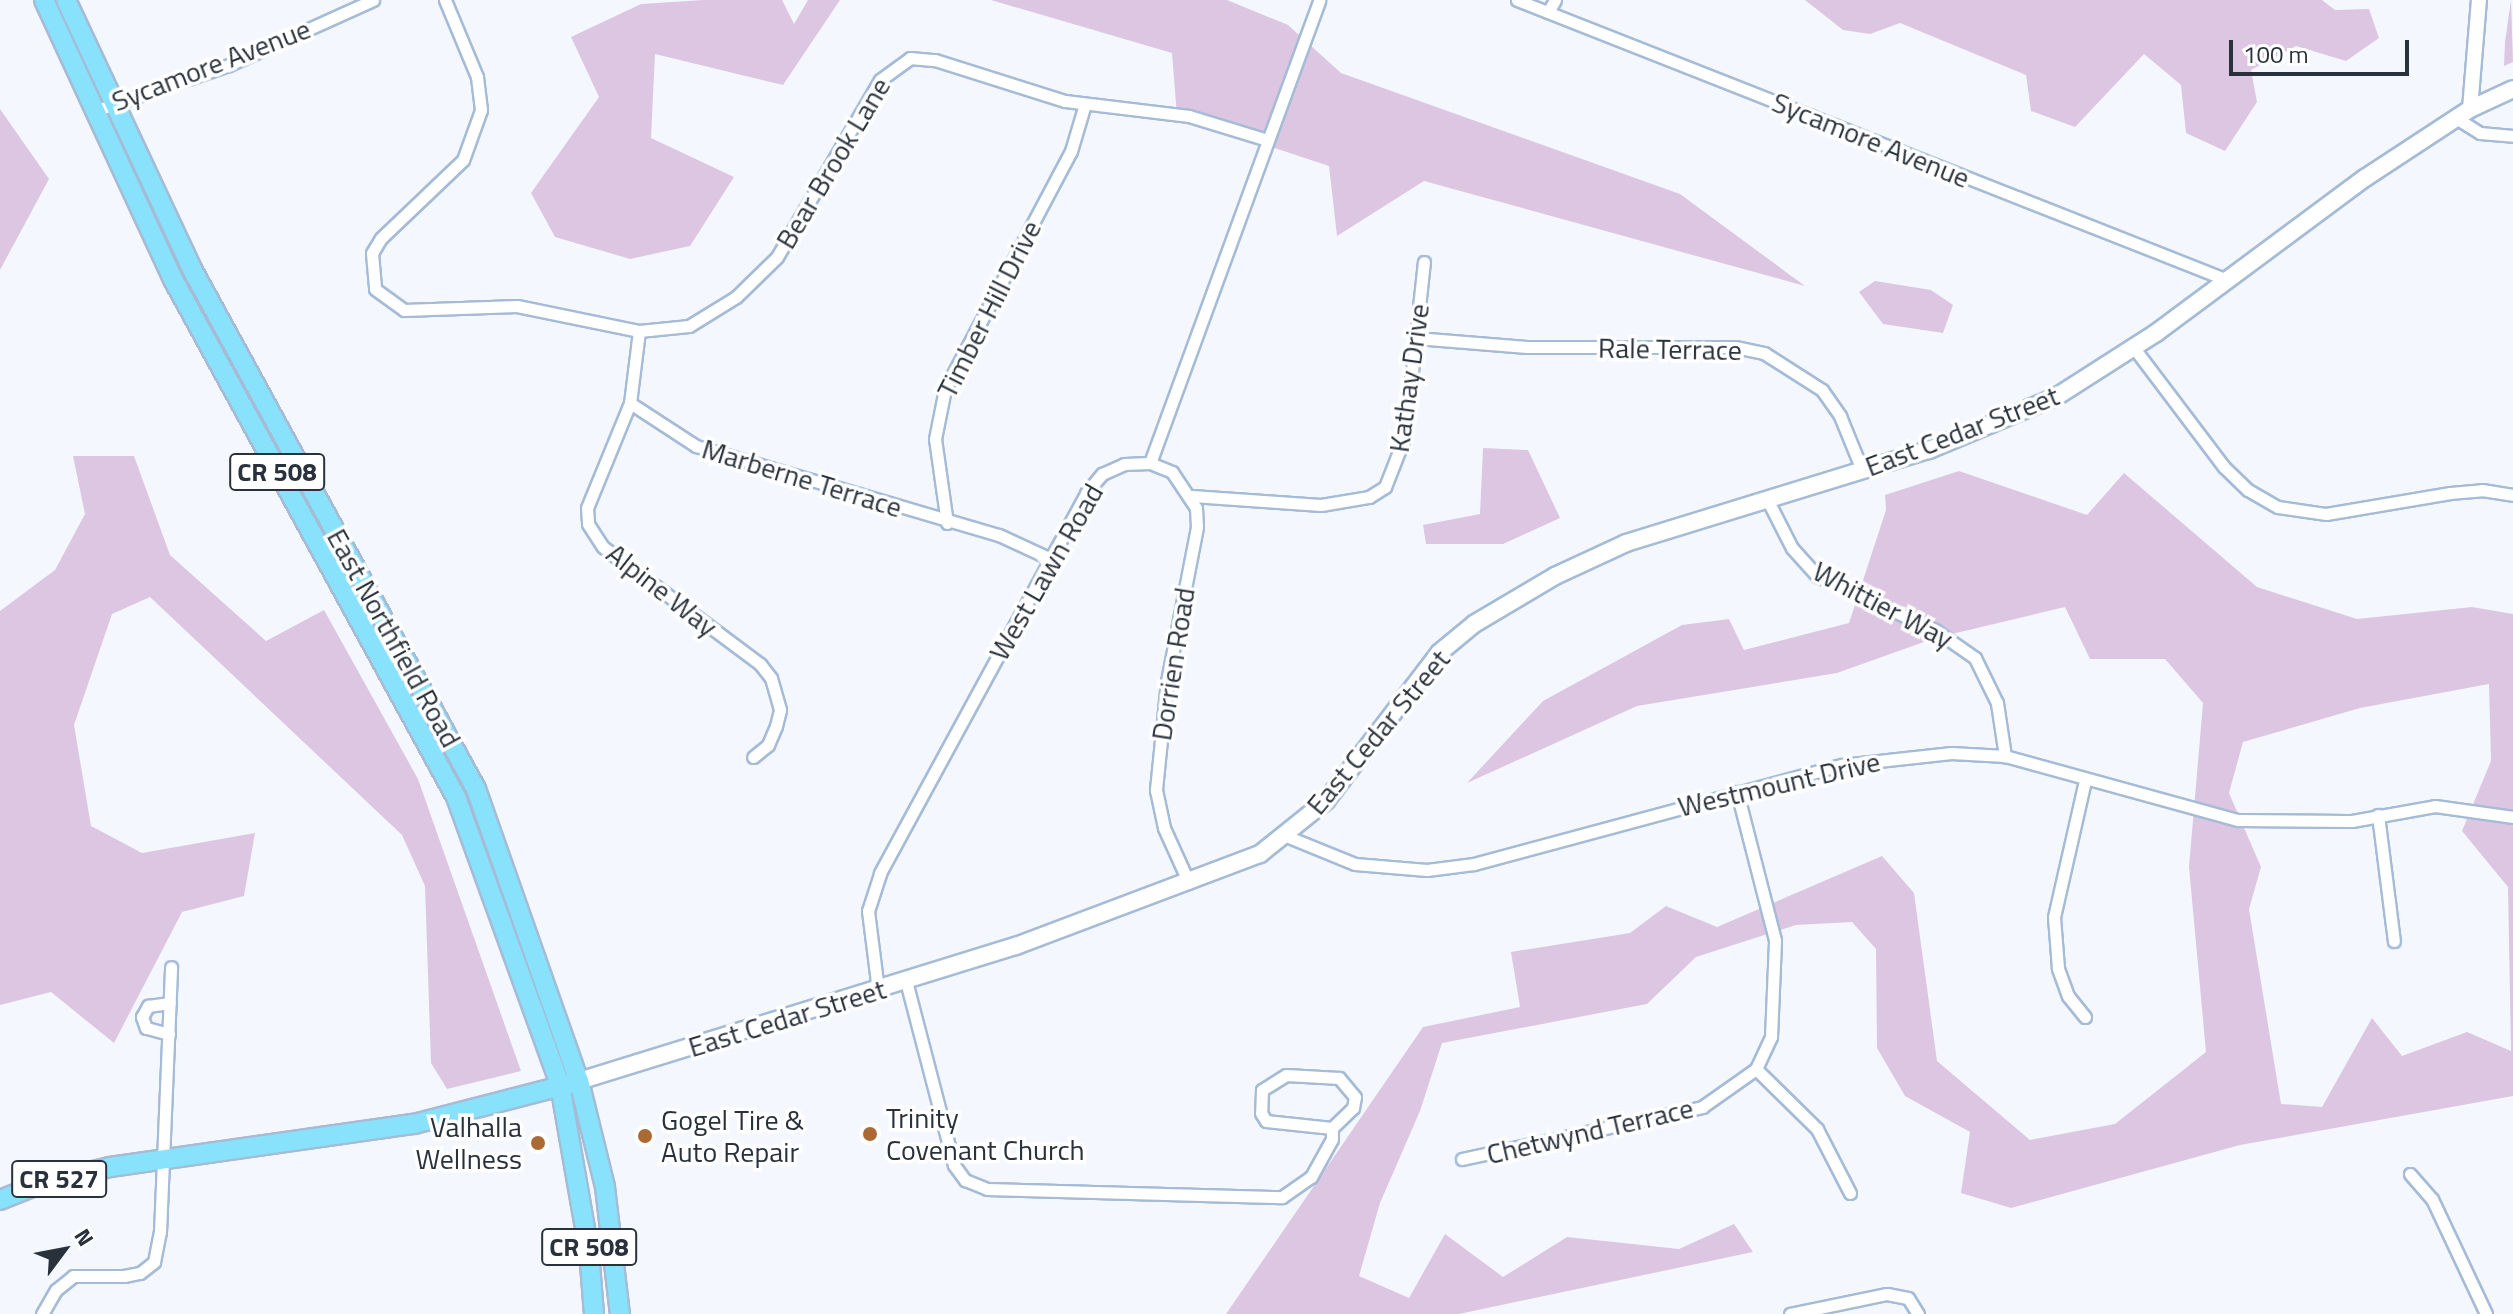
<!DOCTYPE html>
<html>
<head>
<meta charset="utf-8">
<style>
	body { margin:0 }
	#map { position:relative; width:2513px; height:1314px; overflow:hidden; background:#f4f8fe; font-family:"Titillium Web",sans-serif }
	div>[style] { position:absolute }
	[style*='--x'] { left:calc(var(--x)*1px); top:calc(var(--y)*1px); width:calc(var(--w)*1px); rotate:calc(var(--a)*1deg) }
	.green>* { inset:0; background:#ddc6e2 }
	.roads { filter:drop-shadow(2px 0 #a5bbd6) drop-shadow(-2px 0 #a5bbd6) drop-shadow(0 2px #a5bbd6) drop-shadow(0 -2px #a5bbd6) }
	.minor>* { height:11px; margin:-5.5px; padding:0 5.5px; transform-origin:5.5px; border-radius:5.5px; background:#fff }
	.tertiary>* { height:14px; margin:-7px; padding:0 7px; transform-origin:7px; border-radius:7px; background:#fff }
	.secondary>* { height:16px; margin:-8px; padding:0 8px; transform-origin:8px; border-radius:8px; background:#fff }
	.primary>* { height:18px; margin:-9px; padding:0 9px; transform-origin:9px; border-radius:9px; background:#88e2fb }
	.dots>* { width:22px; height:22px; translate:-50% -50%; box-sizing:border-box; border:4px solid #fff; border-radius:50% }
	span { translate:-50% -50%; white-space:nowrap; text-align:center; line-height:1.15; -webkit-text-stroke:7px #fff; paint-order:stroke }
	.shield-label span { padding:2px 6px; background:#fff; border:2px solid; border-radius:6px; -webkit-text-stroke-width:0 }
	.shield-label { font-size:26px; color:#29323c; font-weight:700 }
	.street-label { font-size:28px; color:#29323c }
	.poi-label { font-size:28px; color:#29323c }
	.left { translate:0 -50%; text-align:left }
	.right { translate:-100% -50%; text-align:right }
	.north { position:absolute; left:24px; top:1210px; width:80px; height:80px; -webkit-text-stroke:6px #fff; paint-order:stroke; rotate:58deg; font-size:22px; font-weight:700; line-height:32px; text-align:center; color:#29323c }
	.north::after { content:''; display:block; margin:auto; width:28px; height:36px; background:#29323c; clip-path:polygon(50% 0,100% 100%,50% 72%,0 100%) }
	.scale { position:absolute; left:2229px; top:40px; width:180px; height:36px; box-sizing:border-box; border:4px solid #29323c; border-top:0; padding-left:10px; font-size:24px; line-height:28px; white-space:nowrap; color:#29323c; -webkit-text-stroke:6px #fff; paint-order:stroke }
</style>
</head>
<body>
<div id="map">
	<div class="green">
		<i style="clip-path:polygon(703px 0,782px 0,794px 24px,808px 0,840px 0,783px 85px,655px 54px,651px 138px,734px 177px,690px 246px,630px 259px,555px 237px,531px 193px,599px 97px,571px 37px,641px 4px)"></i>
		<i style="clip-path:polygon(991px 0,1227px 0,1288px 25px,1341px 73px,1680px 194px,1805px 286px,1424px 181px,1337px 236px,1329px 166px,1177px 116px,1172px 53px)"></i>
		<i style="clip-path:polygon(1805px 0,2322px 0,2335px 10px,2369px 9px,2379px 38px,2346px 61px,2296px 46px,2251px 70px,2257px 102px,2225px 151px,2186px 133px,2181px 85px,2144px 54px,2075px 127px,2031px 111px,2026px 75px,1900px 23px,1870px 34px,1843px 30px)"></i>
		<i style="clip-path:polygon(2511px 0,2513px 62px,2504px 66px,2505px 42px)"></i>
		<i style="clip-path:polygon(0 109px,49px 179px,0 270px)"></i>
		<i style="clip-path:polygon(1875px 281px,1931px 290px,1953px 305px,1943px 333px,1883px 324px,1859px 292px)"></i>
		<i style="clip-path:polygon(1483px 448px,1528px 450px,1560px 518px,1503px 544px,1426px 544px,1423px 525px,1480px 514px)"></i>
		<i style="clip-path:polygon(73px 456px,134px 456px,170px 555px,266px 641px,324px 610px,418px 779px,521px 1071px,447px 1089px,431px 1063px,425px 886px,402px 835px,150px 597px,112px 614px,74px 725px,91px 826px,142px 853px,255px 833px,244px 896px,182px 912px,114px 1043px,51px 992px,0 1005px,0 611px,55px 570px,85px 514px)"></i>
		<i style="clip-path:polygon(evenodd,1959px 471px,2087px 515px,2124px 473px,2257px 587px,2357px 619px,2472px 607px,2513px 614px,2513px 1096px,2240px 1145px,2011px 1208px,1961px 1193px,1970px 1132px,1905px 1096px,1877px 1048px,1876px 949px,1852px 922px,1796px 925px,1696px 957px,1647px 1004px,1442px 1043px,1420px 1111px,1380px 1203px,1359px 1276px,1409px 1298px,1445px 1234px,1503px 1277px,1567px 1237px,1679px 1249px,1734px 1224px,1753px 1252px,1459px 1314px,1226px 1314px,1423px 1027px,1520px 1007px,1511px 952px,1630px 933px,1666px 906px,1717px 927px,1882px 856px,1914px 893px,1937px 1061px,2030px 1140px,2115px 1124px,2206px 1052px,2189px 867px,2203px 703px,2165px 659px,2090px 659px,2065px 607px,1935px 638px,1837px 673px,1637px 706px,1467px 783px,1543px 701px,1682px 625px,1729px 619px,1744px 650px,1849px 623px,1886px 510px,1885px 495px,1959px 471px,2489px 684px,2491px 761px,2462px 831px,2508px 887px,2511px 1051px,2467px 1032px,2402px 1056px,2372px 1018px,2322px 1107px,2281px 1104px,2249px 909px,2261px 867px,2229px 793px,2243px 742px,2360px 708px,2489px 684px)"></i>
	</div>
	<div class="roads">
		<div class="minor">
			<i style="--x:445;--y:0;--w:83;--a:67.4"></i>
			<i style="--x:477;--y:77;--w:33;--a:83"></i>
			<i style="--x:481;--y:110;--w:53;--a:109.8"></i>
			<i style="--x:463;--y:160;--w:113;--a:136.4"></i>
			<i style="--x:381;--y:238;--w:17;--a:121"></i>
			<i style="--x:372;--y:253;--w:36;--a:85"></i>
			<i style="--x:375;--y:289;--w:36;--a:36"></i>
			<i style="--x:404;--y:310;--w:113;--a:-2"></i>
			<i style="--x:517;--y:306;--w:125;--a:11.6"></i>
			<i style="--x:639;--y:331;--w:50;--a:-5.7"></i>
			<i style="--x:689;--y:326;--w:55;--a:-31.7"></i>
			<i style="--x:736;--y:297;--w:57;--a:-44.3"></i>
			<i style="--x:777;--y:257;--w:205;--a:-59.8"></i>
			<i style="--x:880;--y:80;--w:37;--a:-36"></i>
			<i style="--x:910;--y:58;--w:25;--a:5"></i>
			<i style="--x:935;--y:60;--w:136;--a:17.5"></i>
			<i style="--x:1065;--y:101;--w:125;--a:6.9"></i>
			<i style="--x:1189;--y:116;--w:82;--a:17.1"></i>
			<i style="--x:1517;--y:0;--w:761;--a:21.51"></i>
			<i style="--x:1548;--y:12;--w:14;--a:-60"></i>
			<i style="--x:94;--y:111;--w:143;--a:-18.8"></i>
			<i style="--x:229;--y:65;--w:158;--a:-24.3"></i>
			<i style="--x:2456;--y:118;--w:28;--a:32"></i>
			<i style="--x:2480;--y:133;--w:33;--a:5"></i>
			<i style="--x:639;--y:331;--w:73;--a:97.1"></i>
			<i style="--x:630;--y:403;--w:113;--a:112.3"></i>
			<i style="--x:587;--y:508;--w:16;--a:86"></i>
			<i style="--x:588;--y:524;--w:27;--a:57"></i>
			<i style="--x:603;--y:547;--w:196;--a:36.7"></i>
			<i style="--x:760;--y:664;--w:18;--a:52"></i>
			<i style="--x:771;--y:678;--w:33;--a:74"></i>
			<i style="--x:780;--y:710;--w:16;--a:104"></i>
			<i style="--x:776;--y:726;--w:21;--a:113"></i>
			<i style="--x:768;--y:745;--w:19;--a:141"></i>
			<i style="--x:1416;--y:338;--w:111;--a:4.6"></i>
			<i style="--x:1527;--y:347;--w:208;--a:0"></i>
			<i style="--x:1735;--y:347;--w:30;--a:12"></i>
			<i style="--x:1764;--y:353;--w:69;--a:32.5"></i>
			<i style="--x:1822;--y:390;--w:32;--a:55"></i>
			<i style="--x:1840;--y:416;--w:58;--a:67.8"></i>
			<i style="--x:2134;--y:348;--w:149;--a:52.9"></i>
			<i style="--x:2224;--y:467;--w:33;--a:44"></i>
			<i style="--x:2248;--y:490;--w:34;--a:30"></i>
			<i style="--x:2278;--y:507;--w:49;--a:8.3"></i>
			<i style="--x:2326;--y:514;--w:126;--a:-9.6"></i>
			<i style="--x:2450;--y:493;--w:32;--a:-5"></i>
			<i style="--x:2482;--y:490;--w:31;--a:9"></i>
			<i style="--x:630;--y:403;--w:79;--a:33.1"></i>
			<i style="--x:696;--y:446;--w:316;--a:16.4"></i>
			<i style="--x:999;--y:535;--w:57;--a:24.8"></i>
			<i style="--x:1150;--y:463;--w:493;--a:-69.9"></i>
			<i style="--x:1192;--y:496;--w:129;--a:4"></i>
			<i style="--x:1321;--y:505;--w:49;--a:-9.5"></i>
			<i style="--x:1369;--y:497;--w:19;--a:-32"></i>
			<i style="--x:1385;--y:487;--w:55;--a:-68.6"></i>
			<i style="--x:1405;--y:436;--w:175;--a:-83.8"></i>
			<i style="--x:1767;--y:499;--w:55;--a:63"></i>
			<i style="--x:1792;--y:548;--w:38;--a:48"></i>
			<i style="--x:1817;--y:576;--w:130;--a:24.6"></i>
			<i style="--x:1935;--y:630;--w:49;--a:35"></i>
			<i style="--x:1975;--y:658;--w:50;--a:63.9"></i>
			<i style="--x:1997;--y:703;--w:54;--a:81.4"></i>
			<i style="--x:947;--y:523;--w:85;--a:-98.1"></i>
			<i style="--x:935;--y:439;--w:51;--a:-78.7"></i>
			<i style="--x:945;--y:389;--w:269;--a:-62.1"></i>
			<i style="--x:1071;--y:151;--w:49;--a:-73.4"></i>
			<i style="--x:2378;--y:815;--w:127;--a:82.8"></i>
			<i style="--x:1286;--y:836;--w:74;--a:22.1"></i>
			<i style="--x:1355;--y:864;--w:72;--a:4.8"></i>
			<i style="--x:1427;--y:870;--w:47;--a:-7.3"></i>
			<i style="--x:1474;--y:864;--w:381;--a:-15.1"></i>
			<i style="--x:1842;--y:765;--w:110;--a:-6.3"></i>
			<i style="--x:1951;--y:753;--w:54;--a:3.2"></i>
			<i style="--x:2005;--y:756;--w:242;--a:15.4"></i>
			<i style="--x:2238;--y:820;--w:114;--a:0.5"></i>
			<i style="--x:2352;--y:821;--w:84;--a:-10.2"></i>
			<i style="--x:2435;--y:806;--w:79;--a:8"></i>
			<i style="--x:906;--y:981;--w:190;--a:75.4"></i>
			<i style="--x:954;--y:1165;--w:19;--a:54"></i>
			<i style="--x:965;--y:1180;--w:24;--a:22"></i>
			<i style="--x:987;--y:1189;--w:295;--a:1.6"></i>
			<i style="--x:1282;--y:1197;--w:35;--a:-35"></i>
			<i style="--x:1311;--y:1177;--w:43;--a:-61.1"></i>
			<i style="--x:1332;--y:1139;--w:11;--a:-90"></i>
			<i style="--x:1332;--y:1128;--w:29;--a:-44"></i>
			<i style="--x:1353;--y:1108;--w:11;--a:-80"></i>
			<i style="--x:1355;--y:1097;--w:25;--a:-130"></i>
			<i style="--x:1339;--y:1078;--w:53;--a:-176.8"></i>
			<i style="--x:1286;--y:1075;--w:28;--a:148"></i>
			<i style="--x:1262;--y:1090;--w:23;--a:92"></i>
			<i style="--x:1261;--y:1113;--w:9;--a:58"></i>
			<i style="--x:1266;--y:1121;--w:66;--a:6.1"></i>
			<i style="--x:878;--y:990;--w:80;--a:-97.2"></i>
			<i style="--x:868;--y:911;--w:40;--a:-72"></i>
			<i style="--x:880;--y:873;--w:432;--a:-61.5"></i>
			<i style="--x:1086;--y:493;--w:25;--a:-50"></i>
			<i style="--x:1102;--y:474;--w:24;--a:-24"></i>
			<i style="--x:1124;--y:464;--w:26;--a:-2"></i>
			<i style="--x:1150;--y:463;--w:24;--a:22"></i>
			<i style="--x:1172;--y:472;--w:43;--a:56.3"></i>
			<i style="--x:1196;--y:508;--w:19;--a:87"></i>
			<i style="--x:1197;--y:527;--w:157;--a:101"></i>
			<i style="--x:1167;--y:681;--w:110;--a:95.8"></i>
			<i style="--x:1156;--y:790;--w:39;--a:78"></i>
			<i style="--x:1164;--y:828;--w:60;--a:65.6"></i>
			<i style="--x:2085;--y:1017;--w:27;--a:-129"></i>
			<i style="--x:2068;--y:996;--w:30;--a:-110"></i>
			<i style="--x:2058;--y:968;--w:51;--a:-94.5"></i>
			<i style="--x:2054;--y:917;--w:140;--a:-77.2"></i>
			<i style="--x:169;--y:1034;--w:24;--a:-165"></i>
			<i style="--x:146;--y:1028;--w:12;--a:-110"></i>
			<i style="--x:142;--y:1017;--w:13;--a:-61"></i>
			<i style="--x:148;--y:1006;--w:22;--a:-8"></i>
			<i style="--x:1756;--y:1069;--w:86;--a:44.5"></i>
			<i style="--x:1817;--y:1129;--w:72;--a:62.7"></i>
			<i style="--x:1462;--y:1159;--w:246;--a:-12.2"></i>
			<i style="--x:1702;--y:1107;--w:66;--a:-35.1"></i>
			<i style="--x:1756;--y:1069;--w:35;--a:-65"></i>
			<i style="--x:1771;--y:1037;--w:97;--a:-87.6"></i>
			<i style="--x:1775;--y:940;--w:153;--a:-104.4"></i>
			<i style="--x:2410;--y:1174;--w:33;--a:49"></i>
			<i style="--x:2432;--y:1199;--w:127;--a:64.8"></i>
			<i style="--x:42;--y:1314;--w:28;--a:-60"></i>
			<i style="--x:56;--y:1290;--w:22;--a:-39"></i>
			<i style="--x:73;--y:1276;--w:51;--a:0"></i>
			<i style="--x:124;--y:1276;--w:16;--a:-11"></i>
			<i style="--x:140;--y:1273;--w:18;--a:-38"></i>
			<i style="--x:154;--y:1262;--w:31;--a:-79"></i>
			<i style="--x:160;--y:1232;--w:265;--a:-87.6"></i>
			<i style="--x:1790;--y:1314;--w:99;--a:-11.7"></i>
			<i style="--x:1887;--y:1294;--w:21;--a:11"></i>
			<i style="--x:1908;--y:1298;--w:19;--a:58"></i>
		</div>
		<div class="tertiary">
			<i style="--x:2470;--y:109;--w:109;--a:-85.3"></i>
		</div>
		<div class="secondary">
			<i style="--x:579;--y:1081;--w:457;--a:-17.2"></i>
			<i style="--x:1016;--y:946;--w:261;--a:-20.7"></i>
			<i style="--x:1260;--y:854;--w:85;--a:-38.8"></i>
			<i style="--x:1326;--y:801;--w:186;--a:-52.6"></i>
			<i style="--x:1439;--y:653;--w:45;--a:-39.6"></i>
			<i style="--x:1474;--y:624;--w:94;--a:-30.7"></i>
			<i style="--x:1555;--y:576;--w:78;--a:-24.9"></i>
			<i style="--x:1626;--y:543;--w:317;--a:-17.1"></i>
			<i style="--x:1929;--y:450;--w:138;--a:-22.7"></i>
			<i style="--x:2056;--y:397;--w:119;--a:-32.6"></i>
			<i style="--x:2156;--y:333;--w:260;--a:-36.6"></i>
			<i style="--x:2365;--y:178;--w:126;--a:-33.3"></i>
			<i style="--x:2470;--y:109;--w:47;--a:-24.9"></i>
		</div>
		<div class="primary">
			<i style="--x:44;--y:0;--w:310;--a:65.2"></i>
			<i style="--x:174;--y:281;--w:588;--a:61.34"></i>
			<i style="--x:456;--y:797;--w:306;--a:70.1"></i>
			<i style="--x:560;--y:1085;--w:169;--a:80.1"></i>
			<i style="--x:589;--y:1251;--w:63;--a:85.5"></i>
			<i style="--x:66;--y:0;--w:299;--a:64.9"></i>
			<i style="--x:193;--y:271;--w:590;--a:61.35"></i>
			<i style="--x:476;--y:789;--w:310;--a:70.6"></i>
			<i style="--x:579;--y:1081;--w:109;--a:76.2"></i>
			<i style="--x:605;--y:1187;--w:128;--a:83.3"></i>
			<i style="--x:0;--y:1200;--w:48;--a:-21.8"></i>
			<i style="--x:45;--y:1182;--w:67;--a:-13"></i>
			<i style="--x:110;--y:1167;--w:307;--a:-8.1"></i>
			<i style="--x:414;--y:1124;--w:163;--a:-14.5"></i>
		</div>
	</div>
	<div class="dots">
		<i style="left:870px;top:1134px;background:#ab6a34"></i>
		<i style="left:645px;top:1136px;background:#ab6a34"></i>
		<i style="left:538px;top:1143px;background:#ab6a34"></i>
	</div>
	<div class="shield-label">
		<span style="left:277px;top:472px">CR 508</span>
		<span style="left:59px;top:1179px">CR 527</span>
		<span style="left:589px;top:1247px">CR 508</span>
	</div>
	<div class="street-label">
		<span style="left:211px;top:65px;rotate:-21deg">Sycamore Avenue</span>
		<span style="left:1871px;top:140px;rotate:22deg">Sycamore Avenue</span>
		<span style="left:833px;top:163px;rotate:-59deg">Bear Brook Lane</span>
		<span style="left:989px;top:309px;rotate:-63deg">Timber Hill Drive</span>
		<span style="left:1670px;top:349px;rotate:1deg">Rale Terrace</span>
		<span style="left:1409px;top:378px;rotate:-82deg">Kathay Drive</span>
		<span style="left:1962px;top:431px;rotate:-21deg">East Cedar Street</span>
		<span style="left:802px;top:478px;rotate:17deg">Marberne Terrace</span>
		<span style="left:1046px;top:572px;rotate:-60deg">West Lawn Road</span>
		<span style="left:662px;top:590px;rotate:38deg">Alpine Way</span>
		<span style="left:1883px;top:605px;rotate:28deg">Whittier Way</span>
		<span style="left:394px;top:638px;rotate:61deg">East Northfield Road</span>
		<span style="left:1173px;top:664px;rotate:-81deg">Dorrien Road</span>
		<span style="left:1378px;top:732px;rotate:-50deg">East Cedar Street</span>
		<span style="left:1779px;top:784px;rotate:-13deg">Westmount Drive</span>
		<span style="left:787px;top:1018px;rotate:-17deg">East Cedar Street</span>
		<span style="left:1590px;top:1131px;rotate:-13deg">Chetwynd Terrace</span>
	</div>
	<div class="poi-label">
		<span class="left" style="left:886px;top:1134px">Trinity<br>Covenant Church</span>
		<span class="left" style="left:661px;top:1136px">Gogel Tire &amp;<br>Auto Repair</span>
		<span class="right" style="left:522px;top:1143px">Valhalla<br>Wellness</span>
	</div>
	<div class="north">N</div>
	<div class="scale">100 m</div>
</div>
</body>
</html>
